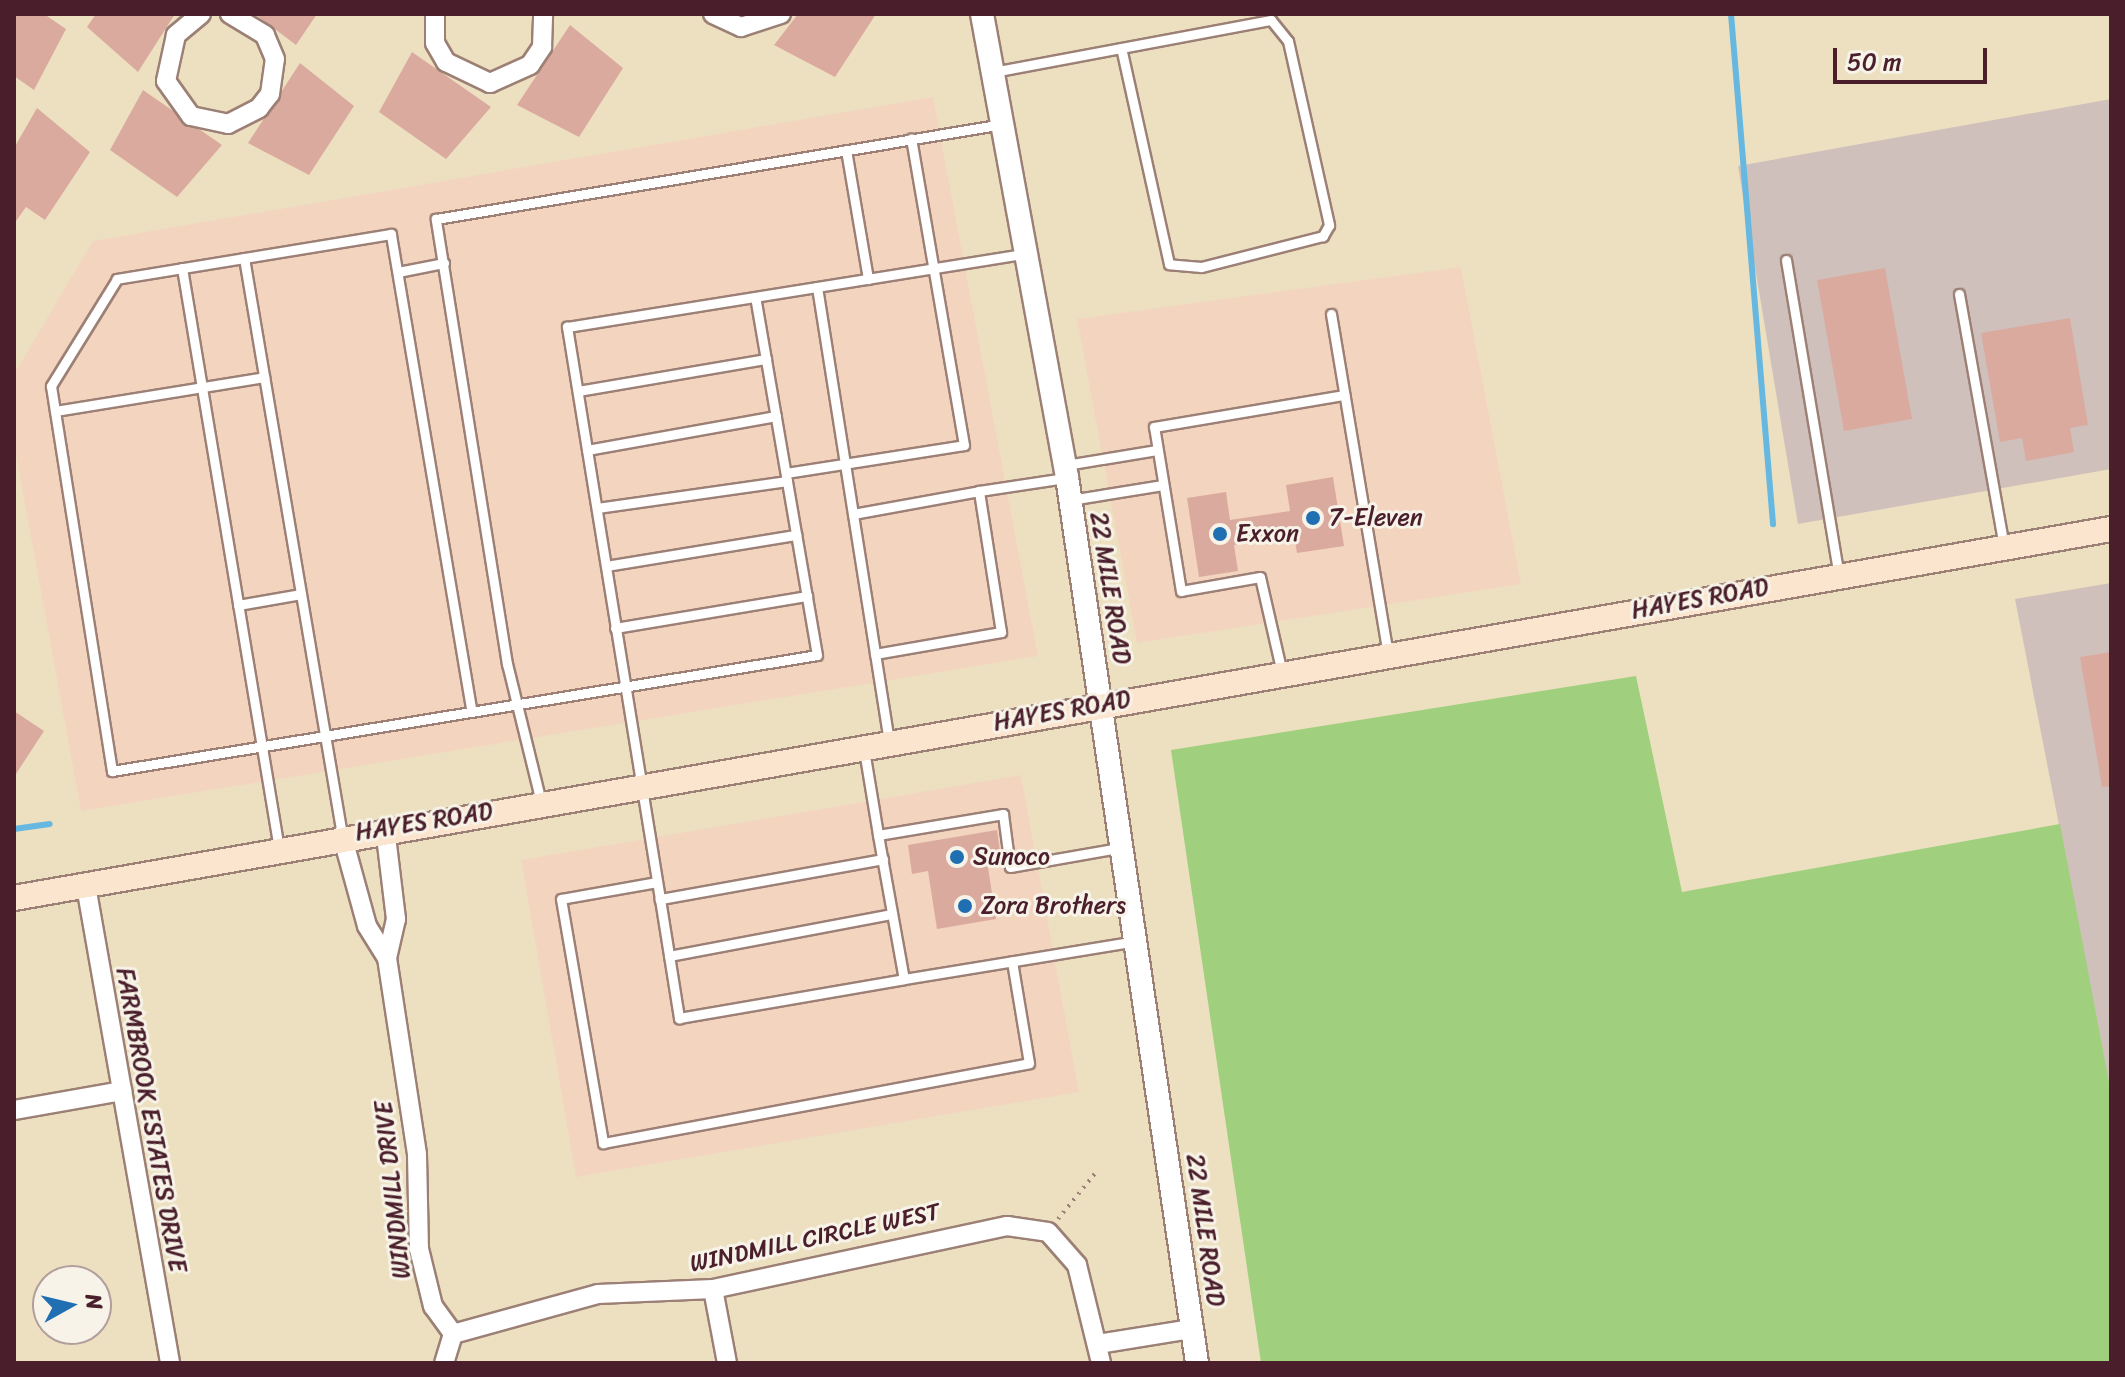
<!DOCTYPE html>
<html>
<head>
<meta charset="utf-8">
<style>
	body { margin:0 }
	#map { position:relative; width:2125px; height:1377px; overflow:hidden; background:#ede0c0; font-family:Sriracha,sans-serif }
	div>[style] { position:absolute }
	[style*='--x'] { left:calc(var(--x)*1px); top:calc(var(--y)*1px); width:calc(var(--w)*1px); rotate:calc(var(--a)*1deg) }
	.built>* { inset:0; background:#f3d4bf }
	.industrial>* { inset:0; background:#cfc0bb }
	.green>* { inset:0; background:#a0cf7d }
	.stream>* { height:6px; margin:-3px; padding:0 3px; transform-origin:3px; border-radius:3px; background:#66b8e1 }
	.building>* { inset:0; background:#dbaa9f }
	.path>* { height:4px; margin-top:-2px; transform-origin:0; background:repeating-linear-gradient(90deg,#9c8076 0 2px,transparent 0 8px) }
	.roads { filter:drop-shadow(2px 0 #9c8076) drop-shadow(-2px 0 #9c8076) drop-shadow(0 2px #9c8076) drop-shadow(0 -2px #9c8076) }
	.service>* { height:9px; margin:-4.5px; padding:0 4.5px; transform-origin:4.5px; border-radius:4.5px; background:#fff }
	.minor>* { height:18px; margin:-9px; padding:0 9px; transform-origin:9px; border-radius:9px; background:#fff }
	.tertiary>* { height:22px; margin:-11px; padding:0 11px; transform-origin:11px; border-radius:11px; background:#fff }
	.secondary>* { height:24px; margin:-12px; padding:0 12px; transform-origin:12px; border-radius:12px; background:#fce5cf }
	.dots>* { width:22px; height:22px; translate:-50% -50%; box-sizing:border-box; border:4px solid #f7f3e8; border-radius:50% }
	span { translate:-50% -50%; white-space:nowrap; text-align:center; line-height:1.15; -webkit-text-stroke:6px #f7f3e8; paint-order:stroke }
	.poi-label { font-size:24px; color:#4a1f2b }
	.left { translate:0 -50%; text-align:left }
	.street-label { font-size:24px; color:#4a1f2b }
	.frame { position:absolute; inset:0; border:16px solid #4a1f2b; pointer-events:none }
	.north { position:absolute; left:32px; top:1265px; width:80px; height:80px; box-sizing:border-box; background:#f7f3e8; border:2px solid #b29e9c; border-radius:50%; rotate:82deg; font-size:22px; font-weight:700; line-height:32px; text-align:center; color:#4a1f2b }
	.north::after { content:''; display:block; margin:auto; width:28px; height:36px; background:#1f6fb2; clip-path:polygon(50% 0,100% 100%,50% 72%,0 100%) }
	.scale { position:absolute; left:1833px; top:48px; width:154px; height:36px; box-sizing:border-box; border:4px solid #4a1f2b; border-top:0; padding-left:10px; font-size:24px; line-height:28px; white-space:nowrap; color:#4a1f2b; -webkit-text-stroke:6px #f7f3e8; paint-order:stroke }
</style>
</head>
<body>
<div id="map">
	<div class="built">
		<i style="clip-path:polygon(933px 97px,1038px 656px,81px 811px,14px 444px,14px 374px,93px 241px)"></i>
		<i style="clip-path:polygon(1461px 267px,1521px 584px,1137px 643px,1077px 319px)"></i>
		<i style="clip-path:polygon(1021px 775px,1079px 1092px,576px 1177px,521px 860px)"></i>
	</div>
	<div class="industrial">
		<i style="clip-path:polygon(2111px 99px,2111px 469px,1798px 524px,1738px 166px)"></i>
		<i style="clip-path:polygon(2111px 583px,2111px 1092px,2015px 599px)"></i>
	</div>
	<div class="green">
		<i style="clip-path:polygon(1636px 676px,1682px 892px,2060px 824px,2111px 1092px,2111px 1363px,1261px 1363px,1171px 750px)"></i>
	</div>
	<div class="stream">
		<i style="--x:1731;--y:14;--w:512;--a:85.29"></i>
		<i style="--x:14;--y:829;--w:36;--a:-8"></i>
	</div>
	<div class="building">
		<i style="clip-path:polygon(14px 14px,44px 14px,66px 29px,34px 90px,14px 76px)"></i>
		<i style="clip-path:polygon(96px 14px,175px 14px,138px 72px,87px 27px)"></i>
		<i style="clip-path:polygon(255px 14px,317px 14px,296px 45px)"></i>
		<i style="clip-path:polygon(798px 14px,876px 14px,835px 77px,774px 45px)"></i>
		<i style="clip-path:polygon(570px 25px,623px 68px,579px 137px,517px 105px)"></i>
		<i style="clip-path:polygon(412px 52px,491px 107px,446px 159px,379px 112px)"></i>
		<i style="clip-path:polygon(300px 63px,354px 106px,309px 175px,248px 143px)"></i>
		<i style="clip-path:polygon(143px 90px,222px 145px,177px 197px,110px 150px)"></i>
		<i style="clip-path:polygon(37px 108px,90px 152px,45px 220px,26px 207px,14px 224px,14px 148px)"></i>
		<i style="clip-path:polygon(1885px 268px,1912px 419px,1844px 431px,1817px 280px)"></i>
		<i style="clip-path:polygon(2070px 318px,2088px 425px,2070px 428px,2074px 452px,2026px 461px,2022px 438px,2000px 442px,1981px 333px)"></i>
		<i style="clip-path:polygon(1333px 477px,1344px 546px,1297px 553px,1294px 535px,1234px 545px,1238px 571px,1199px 577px,1187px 498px,1226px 492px,1230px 520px,1290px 511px,1286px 485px)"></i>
		<i style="clip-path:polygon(2111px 652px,2111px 786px,2102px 787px,2080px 657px)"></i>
		<i style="clip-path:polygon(14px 711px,44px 731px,14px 777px)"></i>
		<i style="clip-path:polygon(997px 830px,1001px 859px,987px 861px,996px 919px,937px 929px,928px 871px,912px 874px,908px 845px)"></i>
	</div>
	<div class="path">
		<i style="--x:1058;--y:1219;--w:62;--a:-50.9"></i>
	</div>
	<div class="roads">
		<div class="service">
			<i style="--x:993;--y:72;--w:283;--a:-10.6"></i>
			<i style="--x:1271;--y:20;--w:27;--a:51"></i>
			<i style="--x:1288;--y:41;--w:189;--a:77.4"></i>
			<i style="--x:1329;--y:225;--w:13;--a:119"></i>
			<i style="--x:1323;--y:236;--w:126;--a:165.7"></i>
			<i style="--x:1201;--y:267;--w:32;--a:-175"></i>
			<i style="--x:1169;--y:264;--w:221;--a:-102.5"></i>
			<i style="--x:846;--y:150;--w:131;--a:80.3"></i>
			<i style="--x:244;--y:258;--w:585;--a:80.36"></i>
			<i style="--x:1786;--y:260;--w:320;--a:80.5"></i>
			<i style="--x:182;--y:268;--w:589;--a:80.52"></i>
			<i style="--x:398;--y:272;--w:47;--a:-11.1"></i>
			<i style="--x:817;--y:287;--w:459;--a:81"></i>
			<i style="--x:1959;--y:294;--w:257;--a:79.9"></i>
			<i style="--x:1331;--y:314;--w:344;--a:80.5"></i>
			<i style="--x:578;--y:391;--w:191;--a:-9.7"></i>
			<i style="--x:55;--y:411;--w:212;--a:-9.2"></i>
			<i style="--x:587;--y:450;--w:192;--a:-10.2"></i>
			<i style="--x:1066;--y:465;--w:92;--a:-9.4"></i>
			<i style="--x:786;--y:473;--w:180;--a:-8.9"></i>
			<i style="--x:964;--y:445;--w:311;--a:-99.8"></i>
			<i style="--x:1070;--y:500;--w:94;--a:-9.2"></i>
			<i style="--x:597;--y:508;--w:192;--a:-8.1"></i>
			<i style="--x:853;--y:514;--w:128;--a:-10.3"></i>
			<i style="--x:606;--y:566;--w:193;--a:-9.3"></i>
			<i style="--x:238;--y:605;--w:64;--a:-9.9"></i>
			<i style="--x:615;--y:628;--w:195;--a:-9.5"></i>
			<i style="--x:875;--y:654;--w:128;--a:-9.9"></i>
			<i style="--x:1001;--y:632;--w:143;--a:-98.9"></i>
			<i style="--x:979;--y:491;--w:87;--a:-8.6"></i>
			<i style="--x:1282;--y:673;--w:98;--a:-102.9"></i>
			<i style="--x:1260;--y:577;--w:80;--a:170"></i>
			<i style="--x:1181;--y:591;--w:166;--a:-99.3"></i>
			<i style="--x:1154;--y:427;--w:193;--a:-9.6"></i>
			<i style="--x:471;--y:708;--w:481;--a:-99.6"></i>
			<i style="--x:391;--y:234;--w:278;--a:170.7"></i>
			<i style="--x:117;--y:279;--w:126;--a:121.7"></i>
			<i style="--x:51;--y:386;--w:390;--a:81"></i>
			<i style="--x:112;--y:771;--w:714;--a:-9.34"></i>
			<i style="--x:817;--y:655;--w:363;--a:-99.8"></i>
			<i style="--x:864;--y:750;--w:86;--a:80.6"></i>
			<i style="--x:878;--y:835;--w:127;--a:-9.5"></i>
			<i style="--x:1003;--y:814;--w:53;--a:82.5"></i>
			<i style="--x:1010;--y:867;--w:111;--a:-9.9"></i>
			<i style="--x:541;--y:802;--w:142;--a:-103.8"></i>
			<i style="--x:507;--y:664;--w:451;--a:-99.1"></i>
			<i style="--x:436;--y:219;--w:575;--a:-9.51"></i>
			<i style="--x:878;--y:835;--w:146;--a:79.8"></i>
			<i style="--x:904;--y:979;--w:234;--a:-9.3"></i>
			<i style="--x:883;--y:859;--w:227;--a:169.8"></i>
			<i style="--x:660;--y:899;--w:580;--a:-99.23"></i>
			<i style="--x:567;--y:327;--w:464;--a:-9.1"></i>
			<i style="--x:657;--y:882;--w:97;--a:170"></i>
			<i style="--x:561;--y:899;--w:248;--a:80.2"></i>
			<i style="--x:603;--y:1143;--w:433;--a:-10.6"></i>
			<i style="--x:1029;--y:1063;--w:103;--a:-99.5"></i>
			<i style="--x:660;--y:899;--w:121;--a:80.9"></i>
			<i style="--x:679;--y:1018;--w:228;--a:-9.8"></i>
			<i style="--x:669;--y:956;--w:227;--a:-10.7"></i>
		</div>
		<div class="minor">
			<i style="--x:201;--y:14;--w:33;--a:140"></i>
			<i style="--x:176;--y:35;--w:47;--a:102.3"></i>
			<i style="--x:166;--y:81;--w:43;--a:54.5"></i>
			<i style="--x:191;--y:116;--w:38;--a:12"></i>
			<i style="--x:228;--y:124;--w:35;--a:-27"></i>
			<i style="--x:259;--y:108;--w:18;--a:-52"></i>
			<i style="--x:270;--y:94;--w:35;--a:-82"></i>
			<i style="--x:275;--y:59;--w:26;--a:-113"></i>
			<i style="--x:265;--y:35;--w:41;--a:-149"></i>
			<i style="--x:435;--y:14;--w:29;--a:90"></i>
			<i style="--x:435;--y:43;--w:22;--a:60"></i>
			<i style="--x:446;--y:62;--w:49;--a:25.5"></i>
			<i style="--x:490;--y:83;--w:44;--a:-24.2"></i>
			<i style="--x:530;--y:65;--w:22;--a:-56"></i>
			<i style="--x:542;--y:47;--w:33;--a:-88"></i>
			<i style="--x:713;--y:14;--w:31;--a:25"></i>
			<i style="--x:741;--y:27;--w:42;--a:-18"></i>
			<i style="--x:385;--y:828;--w:92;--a:83.1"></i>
			<i style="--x:396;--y:919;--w:40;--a:103"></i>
			<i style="--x:387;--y:958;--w:199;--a:81.3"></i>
			<i style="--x:417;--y:1155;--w:94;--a:88.8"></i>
			<i style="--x:419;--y:1249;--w:59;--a:76.2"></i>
			<i style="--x:433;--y:1306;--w:34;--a:54"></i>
			<i style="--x:453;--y:1334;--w:30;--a:107"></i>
			<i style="--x:342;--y:835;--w:94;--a:74.6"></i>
			<i style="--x:367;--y:926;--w:38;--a:58"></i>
			<i style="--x:86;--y:886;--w:484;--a:80"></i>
			<i style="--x:14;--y:1110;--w:110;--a:-10"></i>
			<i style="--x:713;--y:1289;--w:75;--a:79.3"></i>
			<i style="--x:453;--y:1334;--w:150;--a:-15.4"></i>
			<i style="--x:598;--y:1294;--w:115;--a:-2.5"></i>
			<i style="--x:713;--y:1289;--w:301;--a:-12.1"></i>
			<i style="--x:1007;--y:1226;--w:41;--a:8.3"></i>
			<i style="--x:1048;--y:1232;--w:44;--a:48.7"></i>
			<i style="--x:1077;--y:1265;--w:101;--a:76.2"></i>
			<i style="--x:1098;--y:1344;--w:95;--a:-9.1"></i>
		</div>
		<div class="tertiary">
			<i style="--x:982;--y:14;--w:471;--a:79.6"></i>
			<i style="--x:1067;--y:477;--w:895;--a:81.65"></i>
		</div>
		<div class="secondary">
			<i style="--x:14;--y:898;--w:2129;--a:-9.98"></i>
		</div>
	</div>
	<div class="dots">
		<i style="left:1313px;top:518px;background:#1f6fb2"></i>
		<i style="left:1220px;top:534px;background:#1f6fb2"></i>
		<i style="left:957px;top:857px;background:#1f6fb2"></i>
		<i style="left:965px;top:906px;background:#1f6fb2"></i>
	</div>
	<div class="poi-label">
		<span class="left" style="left:1329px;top:518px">7-Eleven</span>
		<span class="left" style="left:1236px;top:534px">Exxon</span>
		<span class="left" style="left:973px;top:857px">Sunoco</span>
		<span class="left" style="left:981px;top:906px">Zora Brothers</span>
	</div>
	<div class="street-label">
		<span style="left:1110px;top:588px;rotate:81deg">22 MILE ROAD</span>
		<span style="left:1700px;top:599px;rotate:-10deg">HAYES ROAD</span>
		<span style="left:1062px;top:711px;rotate:-10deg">HAYES ROAD</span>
		<span style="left:424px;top:822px;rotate:-9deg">HAYES ROAD</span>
		<span style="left:151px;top:1120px;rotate:80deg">FARMBROOK ESTATES DRIVE</span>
		<span style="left:393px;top:1190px;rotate:-96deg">WINDMILL DRIVE</span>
		<span style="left:1205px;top:1230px;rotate:82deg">22 MILE ROAD</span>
		<span style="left:815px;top:1238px;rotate:-12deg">WINDMILL CIRCLE WEST</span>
	</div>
	<div class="frame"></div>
	<div class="north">N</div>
	<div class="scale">50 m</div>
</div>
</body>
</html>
